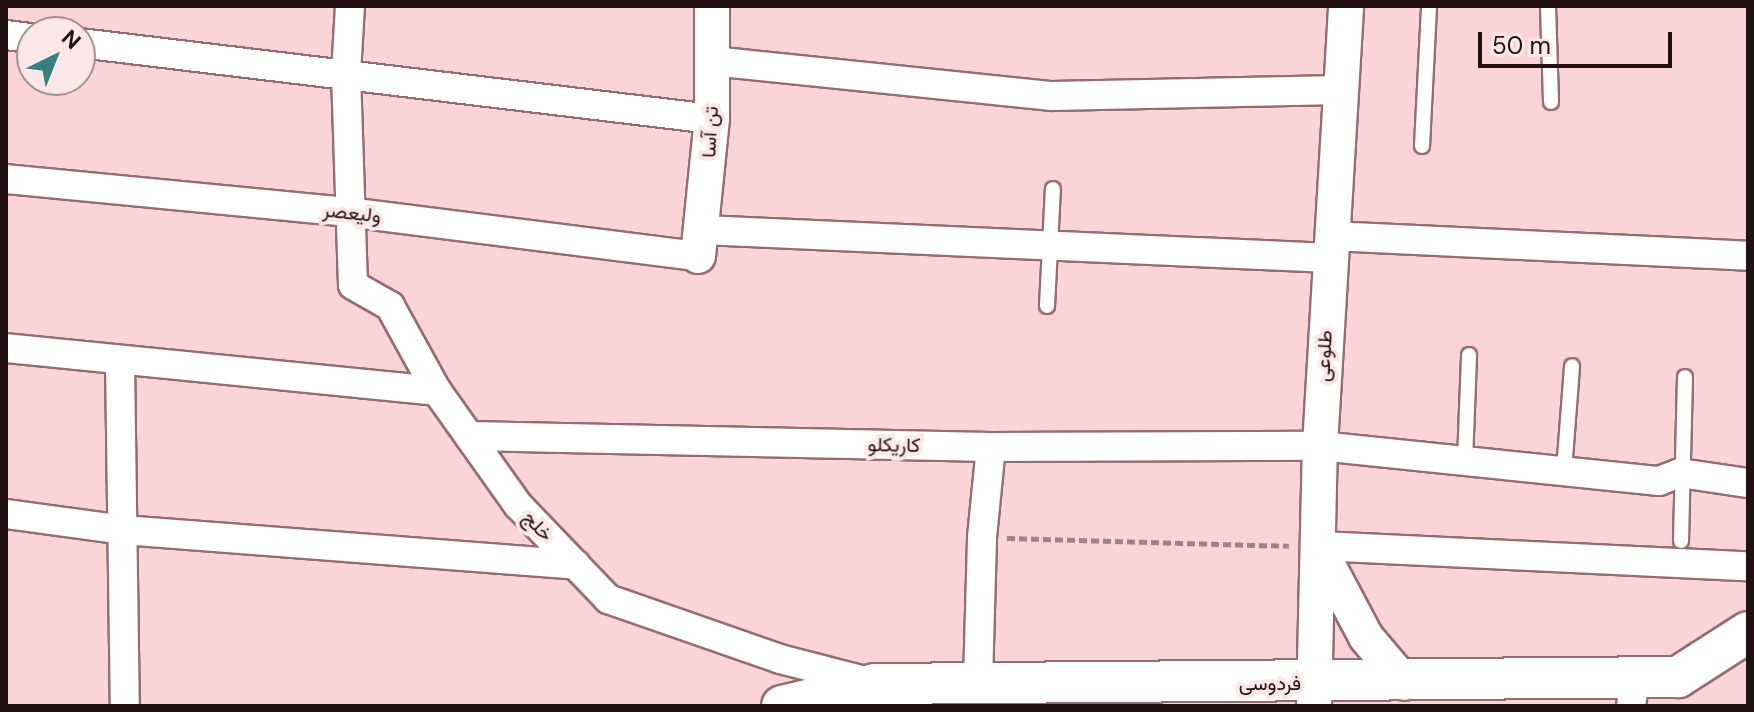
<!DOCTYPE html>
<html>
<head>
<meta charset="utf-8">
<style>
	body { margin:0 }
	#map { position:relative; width:1754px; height:712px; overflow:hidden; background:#fbd4d7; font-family:"DM Sans",Vazirmatn,sans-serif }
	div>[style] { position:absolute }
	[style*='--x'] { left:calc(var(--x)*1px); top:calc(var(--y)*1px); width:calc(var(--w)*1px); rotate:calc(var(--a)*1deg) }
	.path>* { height:5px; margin-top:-2.5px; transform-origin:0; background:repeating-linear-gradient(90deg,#a08284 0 8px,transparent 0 12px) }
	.roads { filter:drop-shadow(2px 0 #966c6f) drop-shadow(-2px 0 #966c6f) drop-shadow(0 2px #966c6f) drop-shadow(0 -2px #966c6f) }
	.service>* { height:14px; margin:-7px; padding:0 7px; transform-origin:7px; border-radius:7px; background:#fff }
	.minor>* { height:28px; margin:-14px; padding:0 14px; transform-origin:14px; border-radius:14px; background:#fff }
	.tertiary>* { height:34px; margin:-17px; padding:0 17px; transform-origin:17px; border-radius:17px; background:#fff }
	.secondary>* { height:40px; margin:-20px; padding:0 20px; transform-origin:20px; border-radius:20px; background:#fff }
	span { translate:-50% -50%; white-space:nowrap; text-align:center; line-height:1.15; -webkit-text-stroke:8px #fbe7e8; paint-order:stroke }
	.street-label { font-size:20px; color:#211112 }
	.frame { position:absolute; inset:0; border:8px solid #211112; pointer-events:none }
	.north { position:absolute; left:16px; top:16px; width:80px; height:80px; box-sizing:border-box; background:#fbe7e8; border:2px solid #a49192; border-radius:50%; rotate:43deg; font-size:22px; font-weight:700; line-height:32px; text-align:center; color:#211112 }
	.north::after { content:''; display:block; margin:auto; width:28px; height:36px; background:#38807f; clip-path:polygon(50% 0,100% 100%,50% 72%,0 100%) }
	.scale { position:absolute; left:1478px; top:32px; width:194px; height:36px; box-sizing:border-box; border:4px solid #211112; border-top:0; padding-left:10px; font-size:24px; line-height:28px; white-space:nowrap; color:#211112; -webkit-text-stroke:6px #fbe7e8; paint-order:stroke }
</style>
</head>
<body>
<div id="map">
	<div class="path">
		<i style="--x:1007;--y:538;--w:282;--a:1.6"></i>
	</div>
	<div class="roads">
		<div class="service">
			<i style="--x:1548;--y:6;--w:96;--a:88.2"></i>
			<i style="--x:1422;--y:146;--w:140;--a:-87.1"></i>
			<i style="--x:1047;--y:306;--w:117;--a:-87.1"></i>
			<i style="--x:1465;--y:461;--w:106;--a:-87.8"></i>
			<i style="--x:1564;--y:471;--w:105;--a:-85.6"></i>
			<i style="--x:1681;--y:541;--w:164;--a:-88.6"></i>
		</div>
		<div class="minor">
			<i style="--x:350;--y:6;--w:68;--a:93.4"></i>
			<i style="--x:346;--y:74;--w:211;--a:88.1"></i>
			<i style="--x:353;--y:285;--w:43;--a:29.6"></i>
			<i style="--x:390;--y:306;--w:97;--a:61.1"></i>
			<i style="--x:437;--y:391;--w:140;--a:54.6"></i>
			<i style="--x:518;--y:505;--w:130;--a:46.2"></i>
			<i style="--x:608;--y:599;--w:182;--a:19.2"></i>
			<i style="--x:780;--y:659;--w:92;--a:14.5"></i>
			<i style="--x:6;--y:35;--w:26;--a:7"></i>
			<i style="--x:80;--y:43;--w:637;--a:6.86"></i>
			<i style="--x:712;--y:61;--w:342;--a:5.9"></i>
			<i style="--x:1052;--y:96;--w:288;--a:-1.2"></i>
			<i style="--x:6;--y:179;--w:344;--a:5.5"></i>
			<i style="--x:348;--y:212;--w:353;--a:7.2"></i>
			<i style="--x:703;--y:230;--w:628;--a:2.56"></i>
			<i style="--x:1331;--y:236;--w:417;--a:2.7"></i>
			<i style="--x:6;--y:348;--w:433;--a:5.7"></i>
			<i style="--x:120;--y:361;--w:345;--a:89.2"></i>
			<i style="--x:469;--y:436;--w:522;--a:1.21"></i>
			<i style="--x:991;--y:447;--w:329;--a:-0.2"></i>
			<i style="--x:1320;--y:446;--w:341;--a:5.9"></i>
			<i style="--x:1659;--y:481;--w:22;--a:-21"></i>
			<i style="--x:1680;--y:473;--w:69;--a:8.4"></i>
			<i style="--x:6;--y:514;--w:119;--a:7.7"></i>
			<i style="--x:124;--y:530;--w:453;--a:4.4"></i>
			<i style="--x:1318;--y:546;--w:430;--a:2.7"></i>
			<i style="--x:978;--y:682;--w:145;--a:-88.4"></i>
			<i style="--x:982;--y:537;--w:90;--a:-84.3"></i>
			<i style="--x:1631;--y:706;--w:29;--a:-82"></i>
		</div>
		<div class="tertiary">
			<i style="--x:698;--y:256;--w:138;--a:-84.2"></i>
			<i style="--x:712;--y:119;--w:113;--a:-90"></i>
			<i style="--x:1320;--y:550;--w:98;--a:62.1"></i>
			<i style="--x:1366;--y:637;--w:60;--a:49.7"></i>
			<i style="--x:1314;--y:706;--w:260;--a:-88.7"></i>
			<i style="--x:1320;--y:446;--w:441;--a:-86.6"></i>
		</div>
		<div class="secondary">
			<i style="--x:782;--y:706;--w:96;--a:-13.3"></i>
			<i style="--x:875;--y:684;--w:803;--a:-0.5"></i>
			<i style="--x:1678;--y:677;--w:83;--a:-32.7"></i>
		</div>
	</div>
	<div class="street-label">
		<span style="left:710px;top:132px;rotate:-87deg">تن آسا</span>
		<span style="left:352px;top:213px;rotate:6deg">ولیعصر</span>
		<span style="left:1324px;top:356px;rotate:-87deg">طلوعی</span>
		<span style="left:894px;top:445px;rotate:1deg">کاریکلو</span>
		<span style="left:538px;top:526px;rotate:46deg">خلج</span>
		<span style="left:1270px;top:683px">فردوسی</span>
	</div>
	<div class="frame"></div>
	<div class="north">N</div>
	<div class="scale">50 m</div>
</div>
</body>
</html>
